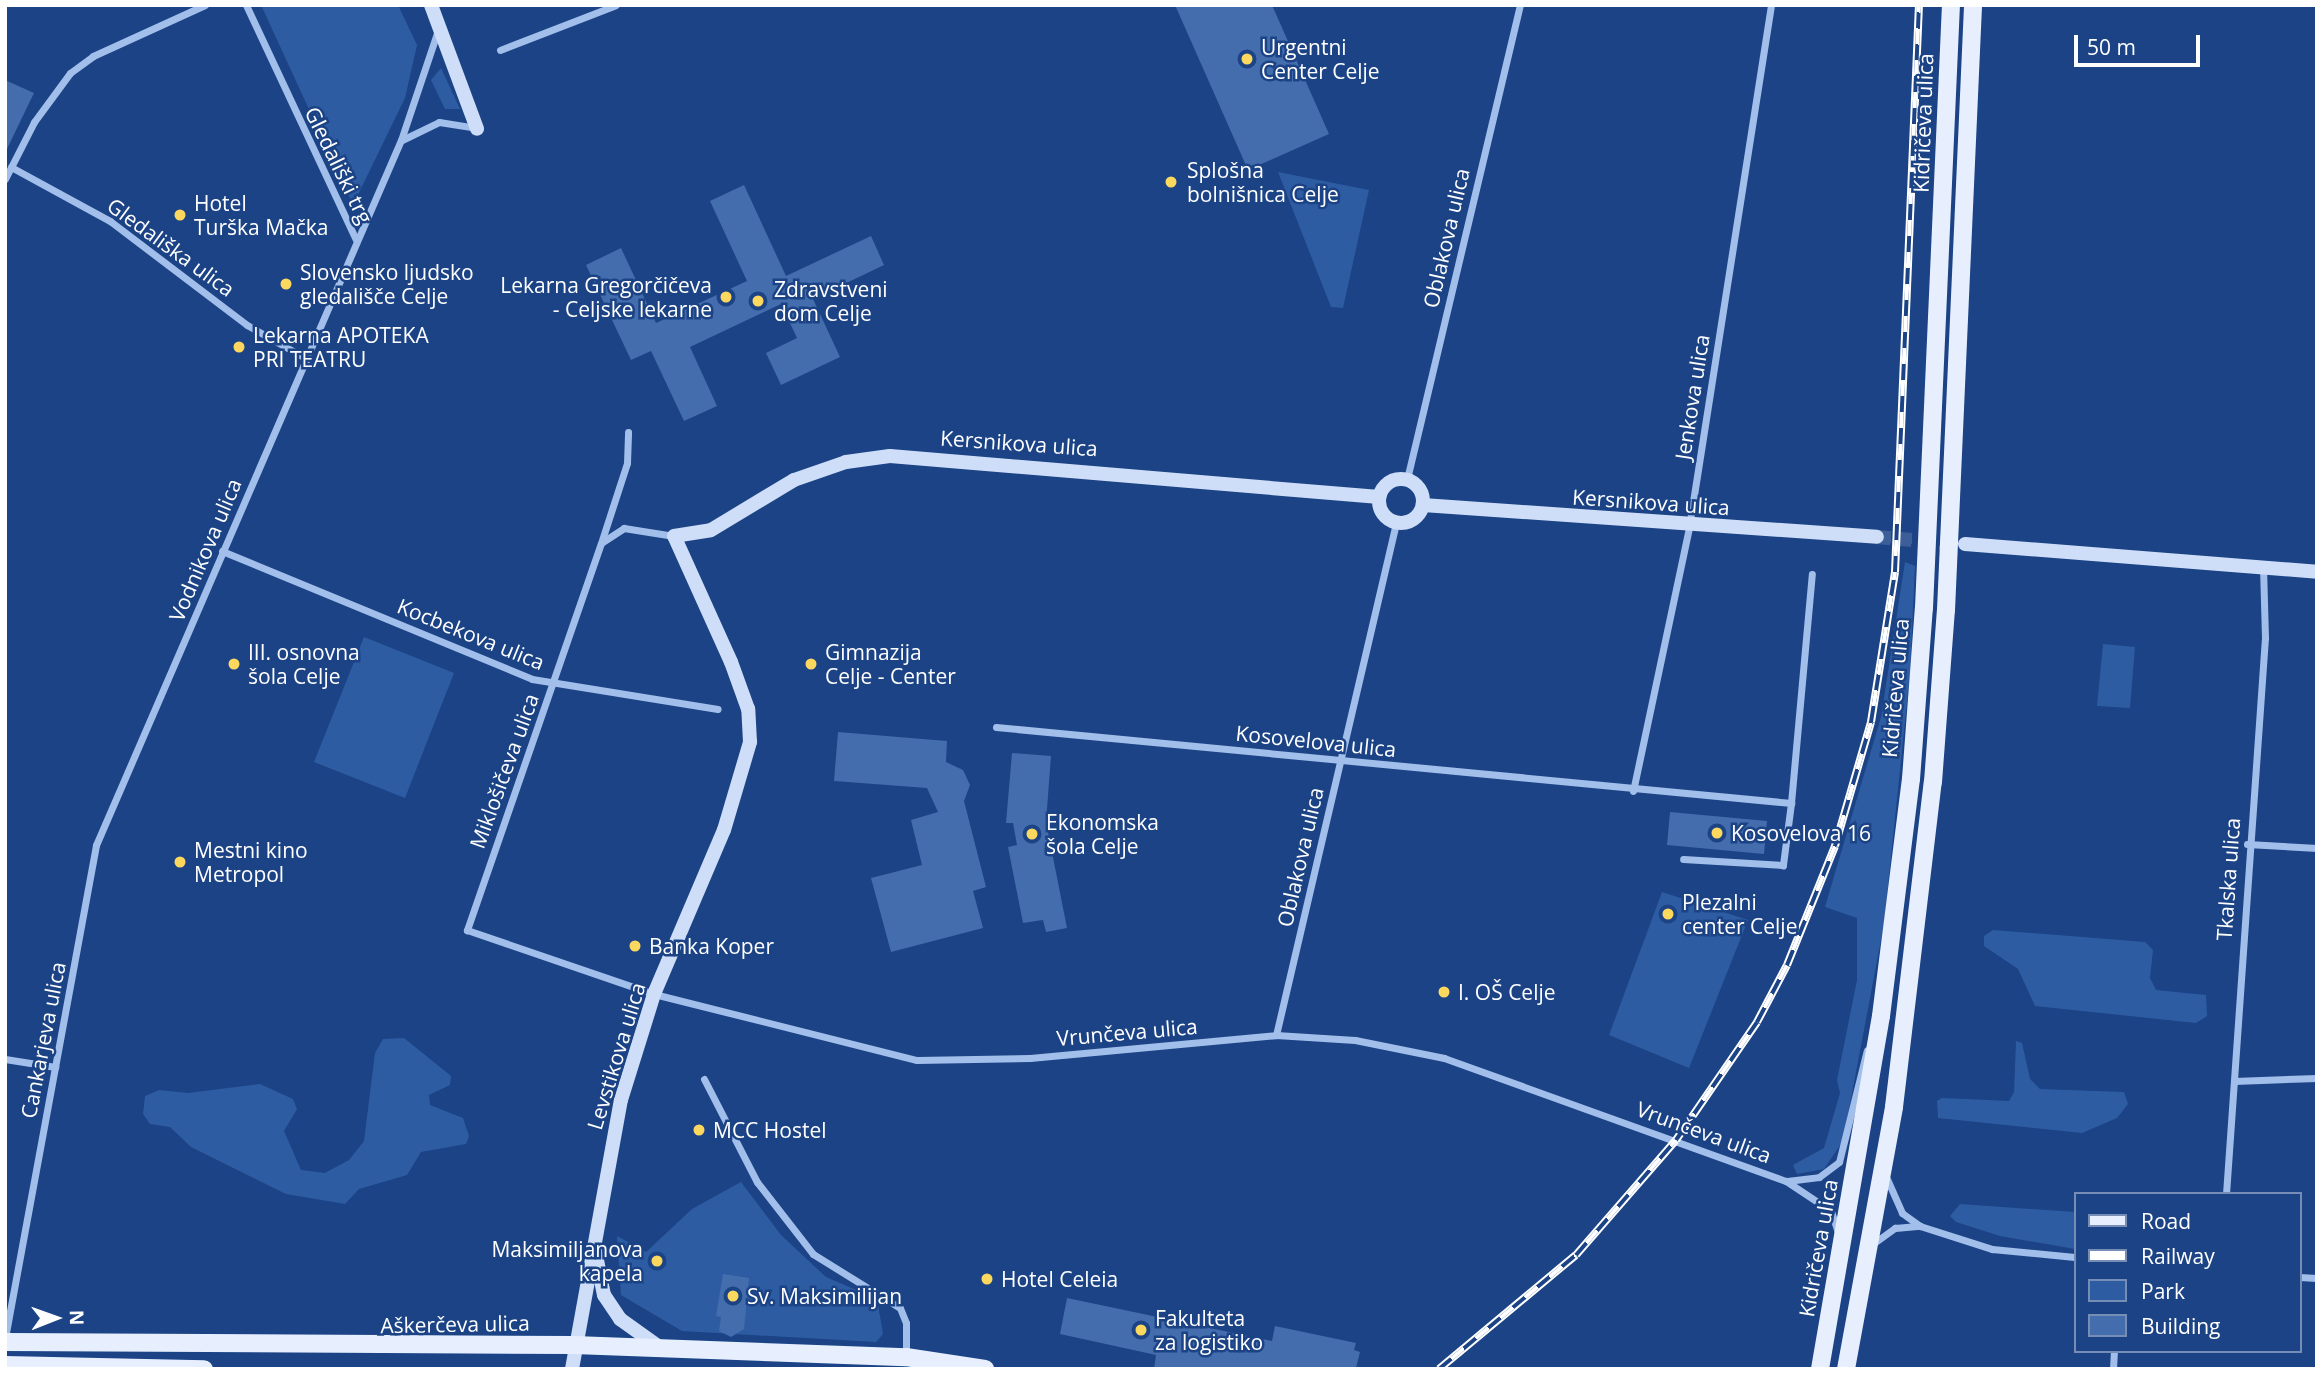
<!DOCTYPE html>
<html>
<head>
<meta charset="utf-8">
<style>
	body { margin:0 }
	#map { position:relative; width:2322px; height:1374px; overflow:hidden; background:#1b4385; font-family:"Open Sans",sans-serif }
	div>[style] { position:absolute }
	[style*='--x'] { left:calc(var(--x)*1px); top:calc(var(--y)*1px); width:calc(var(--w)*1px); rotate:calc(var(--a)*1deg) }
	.green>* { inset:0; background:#2e5ca3 }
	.building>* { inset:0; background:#446dae }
	.secondary-tunnel>* { height:14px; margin-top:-7px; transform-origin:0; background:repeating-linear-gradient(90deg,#3d5f97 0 14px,transparent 0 21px) }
	.street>* { height:7px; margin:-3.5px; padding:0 3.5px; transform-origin:3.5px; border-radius:3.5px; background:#a2bfeb }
	.secondary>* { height:14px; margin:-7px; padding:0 7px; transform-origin:7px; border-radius:7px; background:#cedef8 }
	.secondary>.ring { margin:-7px; padding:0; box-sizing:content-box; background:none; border:14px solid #cedef8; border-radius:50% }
	.primary>* { height:18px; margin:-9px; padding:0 9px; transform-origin:9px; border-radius:9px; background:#e7efff }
	.rail>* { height:8px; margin-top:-4px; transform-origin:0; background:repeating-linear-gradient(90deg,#1b4385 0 16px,#fff 0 32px); box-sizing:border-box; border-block:2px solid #fff }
	.dots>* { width:19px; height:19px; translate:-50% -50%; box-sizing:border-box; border:4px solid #1b4385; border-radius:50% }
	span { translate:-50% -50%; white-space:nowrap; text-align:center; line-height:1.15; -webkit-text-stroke:5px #1b4385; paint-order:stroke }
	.poi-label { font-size:21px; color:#fff }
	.left { translate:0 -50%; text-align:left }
	.right { translate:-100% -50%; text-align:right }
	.street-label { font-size:21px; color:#fff }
	.frame { position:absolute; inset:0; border:7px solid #fff; pointer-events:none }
	.legend { position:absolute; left:2074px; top:1192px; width:228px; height:161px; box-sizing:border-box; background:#1b4385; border:2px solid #768eb6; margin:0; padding:9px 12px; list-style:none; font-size:21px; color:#fff }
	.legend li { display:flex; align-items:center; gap:14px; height:35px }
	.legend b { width:35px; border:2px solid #768eb6 }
	.north { position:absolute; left:21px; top:1283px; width:70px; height:70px; -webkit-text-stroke:5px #1b4385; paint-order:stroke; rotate:89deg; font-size:19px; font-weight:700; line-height:28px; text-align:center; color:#fff }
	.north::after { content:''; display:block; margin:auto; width:24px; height:32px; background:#fff; clip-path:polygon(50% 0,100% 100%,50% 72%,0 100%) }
	.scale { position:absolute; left:2074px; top:35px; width:126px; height:32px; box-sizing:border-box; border:4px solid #fff; border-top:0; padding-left:9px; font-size:21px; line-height:24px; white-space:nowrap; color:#fff; -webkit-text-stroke:5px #1b4385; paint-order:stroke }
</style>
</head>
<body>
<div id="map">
	<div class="green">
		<i style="clip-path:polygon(261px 5px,398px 5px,417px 45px,405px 98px,353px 205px)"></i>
		<i style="clip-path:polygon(441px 68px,460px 109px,445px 109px,431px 80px)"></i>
		<i style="clip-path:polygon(1278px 172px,1369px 190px,1343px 308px,1331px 307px)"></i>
		<i style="clip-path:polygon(1905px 562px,1915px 566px,1910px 674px,1884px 924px,1843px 1141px,1824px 1169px,1797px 1174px,1793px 1165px,1824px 1148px,1840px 1093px,1837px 1080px,1857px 980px,1857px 918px,1825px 907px,1881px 717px)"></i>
		<i style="clip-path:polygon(364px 637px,454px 673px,405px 798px,314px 762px)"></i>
		<i style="clip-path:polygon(2103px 644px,2135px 647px,2130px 708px,2097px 706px)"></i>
		<i style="clip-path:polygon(1662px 892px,1748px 920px,1689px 1068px,1609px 1035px)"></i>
		<i style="clip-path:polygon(1993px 930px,2145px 942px,2153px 950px,2150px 978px,2156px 990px,2206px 995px,2207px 1016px,2196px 1023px,2035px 1006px,2018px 969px,1984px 946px,1984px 936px)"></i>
		<i style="clip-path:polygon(404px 1038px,451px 1076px,450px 1085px,429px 1095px,430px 1105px,463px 1118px,469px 1136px,466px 1144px,421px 1152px,407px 1175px,359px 1189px,345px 1204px,286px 1194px,191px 1147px,170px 1127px,150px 1124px,143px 1114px,145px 1096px,159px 1090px,188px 1093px,260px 1084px,293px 1099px,297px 1109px,284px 1131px,301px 1170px,325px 1173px,349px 1160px,364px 1141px,375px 1053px,383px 1039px)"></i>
		<i style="clip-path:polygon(2016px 1041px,2022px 1043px,2030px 1079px,2040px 1089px,2124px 1092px,2128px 1104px,2117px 1118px,2082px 1133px,1938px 1118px,1937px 1101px,1942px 1098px,2009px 1101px,2014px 1092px)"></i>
		<i style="clip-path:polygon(741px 1182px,781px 1235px,826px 1277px,877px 1299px,883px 1334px,876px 1342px,682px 1331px,621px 1295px,617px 1236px,646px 1252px,692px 1209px)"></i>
		<i style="clip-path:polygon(1960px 1204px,2075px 1212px,2075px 1249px,2000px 1236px,1956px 1222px,1950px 1216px)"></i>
	</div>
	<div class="building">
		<i style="clip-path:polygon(1175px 5px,1272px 5px,1329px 134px,1248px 170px)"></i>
		<i style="clip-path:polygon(5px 80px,34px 93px,5px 153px)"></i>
		<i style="clip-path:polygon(744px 185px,786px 276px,871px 236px,884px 265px,813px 299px,840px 357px,781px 385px,766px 353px,797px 338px,781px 304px,690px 347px,717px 406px,684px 421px,651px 351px,631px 360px,586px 265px,621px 248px,656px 323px,747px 281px,710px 201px)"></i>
		<i style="clip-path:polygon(838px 732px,947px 741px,946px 762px,963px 770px,970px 785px,964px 801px,986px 887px,973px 891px,983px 928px,891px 952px,871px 878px,922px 865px,911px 820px,938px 812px,927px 788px,834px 781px)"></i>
		<i style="clip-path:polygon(1012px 753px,1051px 756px,1046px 822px,1067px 928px,1046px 932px,1043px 920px,1023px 923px,1008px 847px,1017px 845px,1013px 823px,1006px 823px)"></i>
		<i style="clip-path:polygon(1670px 812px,1767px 821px,1764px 854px,1667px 845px)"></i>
		<i style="clip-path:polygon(723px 1274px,749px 1278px,744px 1329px,731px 1337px,719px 1331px,721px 1317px,716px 1316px)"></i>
		<i style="clip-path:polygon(1067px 1298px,1272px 1341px,1275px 1326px,1356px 1343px,1354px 1350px,1360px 1352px,1356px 1368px,1154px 1369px,1156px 1355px,1060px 1334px)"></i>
	</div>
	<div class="secondary-tunnel">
		<i style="--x:1877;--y:537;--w:82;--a:4.9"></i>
	</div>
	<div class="street">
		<i style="--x:246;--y:5;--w:259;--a:64.9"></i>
		<i style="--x:500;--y:50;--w:124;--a:-21.2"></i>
		<i style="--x:402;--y:140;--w:41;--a:-25.9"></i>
		<i style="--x:439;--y:122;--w:36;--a:9"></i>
		<i style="--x:11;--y:167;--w:113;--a:28.6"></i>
		<i style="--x:110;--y:221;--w:172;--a:37.2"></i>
		<i style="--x:247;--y:325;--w:69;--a:29.5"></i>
		<i style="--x:5;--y:179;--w:64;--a:-63"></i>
		<i style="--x:34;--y:122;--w:61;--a:-53.7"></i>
		<i style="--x:70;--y:73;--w:29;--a:-36"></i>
		<i style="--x:93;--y:56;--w:123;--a:-24.5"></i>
		<i style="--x:1407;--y:479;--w:487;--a:-76.6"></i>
		<i style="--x:674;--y:536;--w:51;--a:-170.9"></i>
		<i style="--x:624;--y:528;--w:27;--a:147"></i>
		<i style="--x:601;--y:543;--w:410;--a:109.1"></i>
		<i style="--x:467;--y:930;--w:198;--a:18.9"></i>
		<i style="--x:654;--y:994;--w:271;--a:14.1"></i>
		<i style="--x:917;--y:1060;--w:113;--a:-1"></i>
		<i style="--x:1030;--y:1058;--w:247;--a:-5.3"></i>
		<i style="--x:1276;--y:1035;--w:79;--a:3.6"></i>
		<i style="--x:1355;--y:1040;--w:91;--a:11.4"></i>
		<i style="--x:1444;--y:1058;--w:363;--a:19.8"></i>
		<i style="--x:1786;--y:1181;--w:54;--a:33.7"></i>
		<i style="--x:1831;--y:1211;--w:22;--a:72"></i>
		<i style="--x:602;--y:540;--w:81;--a:-72"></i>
		<i style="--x:627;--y:463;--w:31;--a:-88"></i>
		<i style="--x:222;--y:551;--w:335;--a:22.4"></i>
		<i style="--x:532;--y:679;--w:188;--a:9.2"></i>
		<i style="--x:996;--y:727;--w:799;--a:5.46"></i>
		<i style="--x:1791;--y:803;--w:63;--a:97.4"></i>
		<i style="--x:1783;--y:865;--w:100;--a:-176.6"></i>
		<i style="--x:1633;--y:791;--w:270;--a:-78"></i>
		<i style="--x:1689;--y:527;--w:528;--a:-81.07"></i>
		<i style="--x:1791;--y:803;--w:230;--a:-84.8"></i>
		<i style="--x:2247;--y:844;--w:70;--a:3.3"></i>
		<i style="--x:1276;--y:1035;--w:526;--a:-76.81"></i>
		<i style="--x:5;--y:1059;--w:51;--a:9.1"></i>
		<i style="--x:704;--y:1079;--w:116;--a:62.8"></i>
		<i style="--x:757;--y:1182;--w:91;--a:52.1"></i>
		<i style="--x:813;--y:1254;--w:102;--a:31.8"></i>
		<i style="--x:900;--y:1308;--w:16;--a:68"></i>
		<i style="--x:906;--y:1323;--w:34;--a:90"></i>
		<i style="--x:2234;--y:1081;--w:83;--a:-2.1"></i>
		<i style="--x:1887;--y:1179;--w:37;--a:66"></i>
		<i style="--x:1902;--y:1213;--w:22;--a:36"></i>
		<i style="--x:1920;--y:1226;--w:76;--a:17.7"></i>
		<i style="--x:1992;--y:1249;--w:83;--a:5.5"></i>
		<i style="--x:1787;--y:1181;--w:32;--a:-7"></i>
		<i style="--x:1819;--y:1177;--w:25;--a:-37"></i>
		<i style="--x:1839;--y:1162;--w:115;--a:-76"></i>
		<i style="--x:2226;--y:1194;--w:557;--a:-85.99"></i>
		<i style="--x:2265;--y:638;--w:70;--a:-91.6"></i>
		<i style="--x:1874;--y:1243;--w:26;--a:-36"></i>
		<i style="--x:1895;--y:1228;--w:25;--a:-5"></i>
		<i style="--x:2299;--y:1277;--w:18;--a:3"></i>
		<i style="--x:5;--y:1338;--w:501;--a:-79.54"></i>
		<i style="--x:96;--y:845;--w:768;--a:-66.61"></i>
		<i style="--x:401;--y:140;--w:113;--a:-71.4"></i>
		<i style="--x:2113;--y:1369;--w:18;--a:-87"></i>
	</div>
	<div class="secondary">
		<i style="--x:431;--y:5;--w:132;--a:69.6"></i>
		<i class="ring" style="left:1379px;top:479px;width:30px;height:30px"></i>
		<i style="--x:1423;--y:505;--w:455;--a:4"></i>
		<i style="--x:1965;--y:544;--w:353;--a:4.5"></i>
		<i style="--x:595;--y:1250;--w:46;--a:78.7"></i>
		<i style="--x:604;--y:1295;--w:29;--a:56"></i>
		<i style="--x:620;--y:1319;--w:52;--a:35.5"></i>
		<i style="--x:572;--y:1369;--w:273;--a:-79.7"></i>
		<i style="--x:621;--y:1100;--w:111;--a:-72.7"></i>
		<i style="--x:654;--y:994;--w:178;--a:-66.9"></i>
		<i style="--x:724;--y:830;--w:92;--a:-73.5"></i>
		<i style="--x:750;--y:742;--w:33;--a:-93"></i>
		<i style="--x:748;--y:709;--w:50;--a:-109.9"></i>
		<i style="--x:731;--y:662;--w:138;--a:-114.3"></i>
		<i style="--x:674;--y:536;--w:37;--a:-9"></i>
		<i style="--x:711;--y:530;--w:97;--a:-31.1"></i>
		<i style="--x:794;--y:480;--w:55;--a:-19.1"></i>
		<i style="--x:846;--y:462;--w:44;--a:-7.8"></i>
		<i style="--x:890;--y:456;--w:491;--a:4.8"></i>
	</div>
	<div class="primary">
		<i style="--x:5;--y:1342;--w:569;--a:0.3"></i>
		<i style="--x:574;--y:1345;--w:332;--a:2.1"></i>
		<i style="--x:906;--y:1357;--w:80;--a:8.6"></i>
		<i style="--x:5;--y:1365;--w:199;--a:1.2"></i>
		<i style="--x:1820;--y:1369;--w:358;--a:-80.2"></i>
		<i style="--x:1881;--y:1016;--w:239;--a:-82.8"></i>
		<i style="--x:1911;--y:779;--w:171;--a:-85.7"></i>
		<i style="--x:1924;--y:608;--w:604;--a:-87.44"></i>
		<i style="--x:1846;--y:1369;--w:266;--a:-79.6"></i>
		<i style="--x:1894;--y:1107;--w:327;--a:-83.2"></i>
		<i style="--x:1933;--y:782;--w:172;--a:-85.7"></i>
		<i style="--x:1946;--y:610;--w:606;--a:-87.44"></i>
	</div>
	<div class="rail">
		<i style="--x:1439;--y:1369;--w:178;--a:-39.8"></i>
		<i style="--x:1576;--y:1255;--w:152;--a:-49"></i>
		<i style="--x:1676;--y:1140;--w:143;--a:-55.5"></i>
		<i style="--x:1757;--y:1022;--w:64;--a:-62.2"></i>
		<i style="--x:1787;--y:965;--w:128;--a:-68"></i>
		<i style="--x:1835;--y:846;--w:129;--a:-73.8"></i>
		<i style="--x:1871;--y:722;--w:152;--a:-80.9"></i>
		<i style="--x:1895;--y:572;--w:568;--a:-87.58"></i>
	</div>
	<div class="dots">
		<i style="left:1247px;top:59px;background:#fdd85f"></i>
		<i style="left:1171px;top:182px;background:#fdd85f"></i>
		<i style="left:180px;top:215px;background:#fdd85f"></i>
		<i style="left:286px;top:284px;background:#fdd85f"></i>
		<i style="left:726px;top:297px;background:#fdd85f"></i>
		<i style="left:758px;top:301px;background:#fdd85f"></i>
		<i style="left:239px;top:347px;background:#fdd85f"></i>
		<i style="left:234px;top:664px;background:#fdd85f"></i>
		<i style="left:811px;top:664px;background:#fdd85f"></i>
		<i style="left:1717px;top:833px;background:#fdd85f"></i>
		<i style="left:1032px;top:834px;background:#fdd85f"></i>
		<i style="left:180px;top:862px;background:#fdd85f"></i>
		<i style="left:1668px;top:914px;background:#fdd85f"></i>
		<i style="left:635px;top:946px;background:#fdd85f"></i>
		<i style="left:1444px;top:992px;background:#fdd85f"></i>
		<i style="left:699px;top:1130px;background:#fdd85f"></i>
		<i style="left:657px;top:1261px;background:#fdd85f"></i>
		<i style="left:987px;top:1279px;background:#fdd85f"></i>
		<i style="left:733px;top:1296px;background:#fdd85f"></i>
		<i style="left:1141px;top:1330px;background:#fdd85f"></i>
	</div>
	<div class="poi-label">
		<span class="left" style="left:1261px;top:59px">Urgentni<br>Center Celje</span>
		<span class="left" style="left:1187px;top:182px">Splošna<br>bolnišnica Celje</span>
		<span class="left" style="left:194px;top:215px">Hotel<br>Turška Mačka</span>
		<span class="left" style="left:300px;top:284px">Slovensko ljudsko<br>gledališče Celje</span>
		<span class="right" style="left:712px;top:297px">Lekarna Gregorčičeva<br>- Celjske lekarne</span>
		<span class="left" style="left:774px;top:301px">Zdravstveni<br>dom Celje</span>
		<span class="left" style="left:253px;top:347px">Lekarna APOTEKA<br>PRI TEATRU</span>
		<span class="left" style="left:248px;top:664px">III. osnovna<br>šola Celje</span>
		<span class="left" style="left:825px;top:664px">Gimnazija<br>Celje - Center</span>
		<span class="left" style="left:1046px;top:834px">Ekonomska<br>šola Celje</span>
		<span class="left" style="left:1731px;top:833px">Kosovelova 16</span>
		<span class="left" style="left:194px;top:862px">Mestni kino<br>Metropol</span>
		<span class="left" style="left:1682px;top:914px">Plezalni<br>center Celje</span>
		<span class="left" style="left:649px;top:946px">Banka Koper</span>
		<span class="left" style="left:1458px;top:992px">I. OŠ Celje</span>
		<span class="left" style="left:713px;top:1130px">MCC Hostel</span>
		<span class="right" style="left:643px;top:1261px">Maksimiljanova<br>kapela</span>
		<span class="left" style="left:1001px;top:1279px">Hotel Celeia</span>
		<span class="left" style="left:747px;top:1296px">Sv. Maksimilijan</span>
		<span class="left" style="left:1155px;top:1330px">Fakulteta<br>za logistiko</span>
	</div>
	<div class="street-label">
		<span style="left:1923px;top:123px;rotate:-88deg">Kidričeva ulica</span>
		<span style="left:339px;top:165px;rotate:64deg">Gledališki trg</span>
		<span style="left:1446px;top:238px;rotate:-77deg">Oblakova ulica</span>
		<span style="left:171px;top:247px;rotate:36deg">Gledališka ulica</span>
		<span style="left:1692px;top:397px;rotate:-81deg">Jenkova ulica</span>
		<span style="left:1019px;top:443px;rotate:4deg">Kersnikova ulica</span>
		<span style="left:1651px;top:502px;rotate:4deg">Kersnikova ulica</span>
		<span style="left:205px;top:550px;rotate:-67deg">Vodnikova ulica</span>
		<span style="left:471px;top:634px;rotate:22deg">Kocbekova ulica</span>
		<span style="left:1895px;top:688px;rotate:-85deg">Kidričeva ulica</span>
		<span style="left:1316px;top:741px;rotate:6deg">Kosovelova ulica</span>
		<span style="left:504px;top:771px;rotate:-70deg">Miklošičeva ulica</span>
		<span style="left:1300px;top:857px;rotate:-77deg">Oblakova ulica</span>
		<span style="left:2228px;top:879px;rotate:-86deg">Tkalska ulica</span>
		<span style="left:1127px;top:1032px;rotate:-5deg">Vrunčeva ulica</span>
		<span style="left:43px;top:1040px;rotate:-79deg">Cankarjeva ulica</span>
		<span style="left:616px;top:1056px;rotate:-73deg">Levstikova ulica</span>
		<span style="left:1704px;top:1132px;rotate:20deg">Vrunčeva ulica</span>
		<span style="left:1818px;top:1248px;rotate:-80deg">Kidričeva ulica</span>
		<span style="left:455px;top:1324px;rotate:-1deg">Aškerčeva ulica</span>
	</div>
	<div class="frame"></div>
	<ul class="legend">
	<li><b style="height:9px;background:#e7efff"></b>Road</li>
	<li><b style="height:9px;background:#fff"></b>Railway</li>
	<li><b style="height:19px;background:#2e5ca3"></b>Park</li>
	<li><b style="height:19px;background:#446dae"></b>Building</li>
	</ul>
	<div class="north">N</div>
	<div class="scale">50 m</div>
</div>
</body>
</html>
